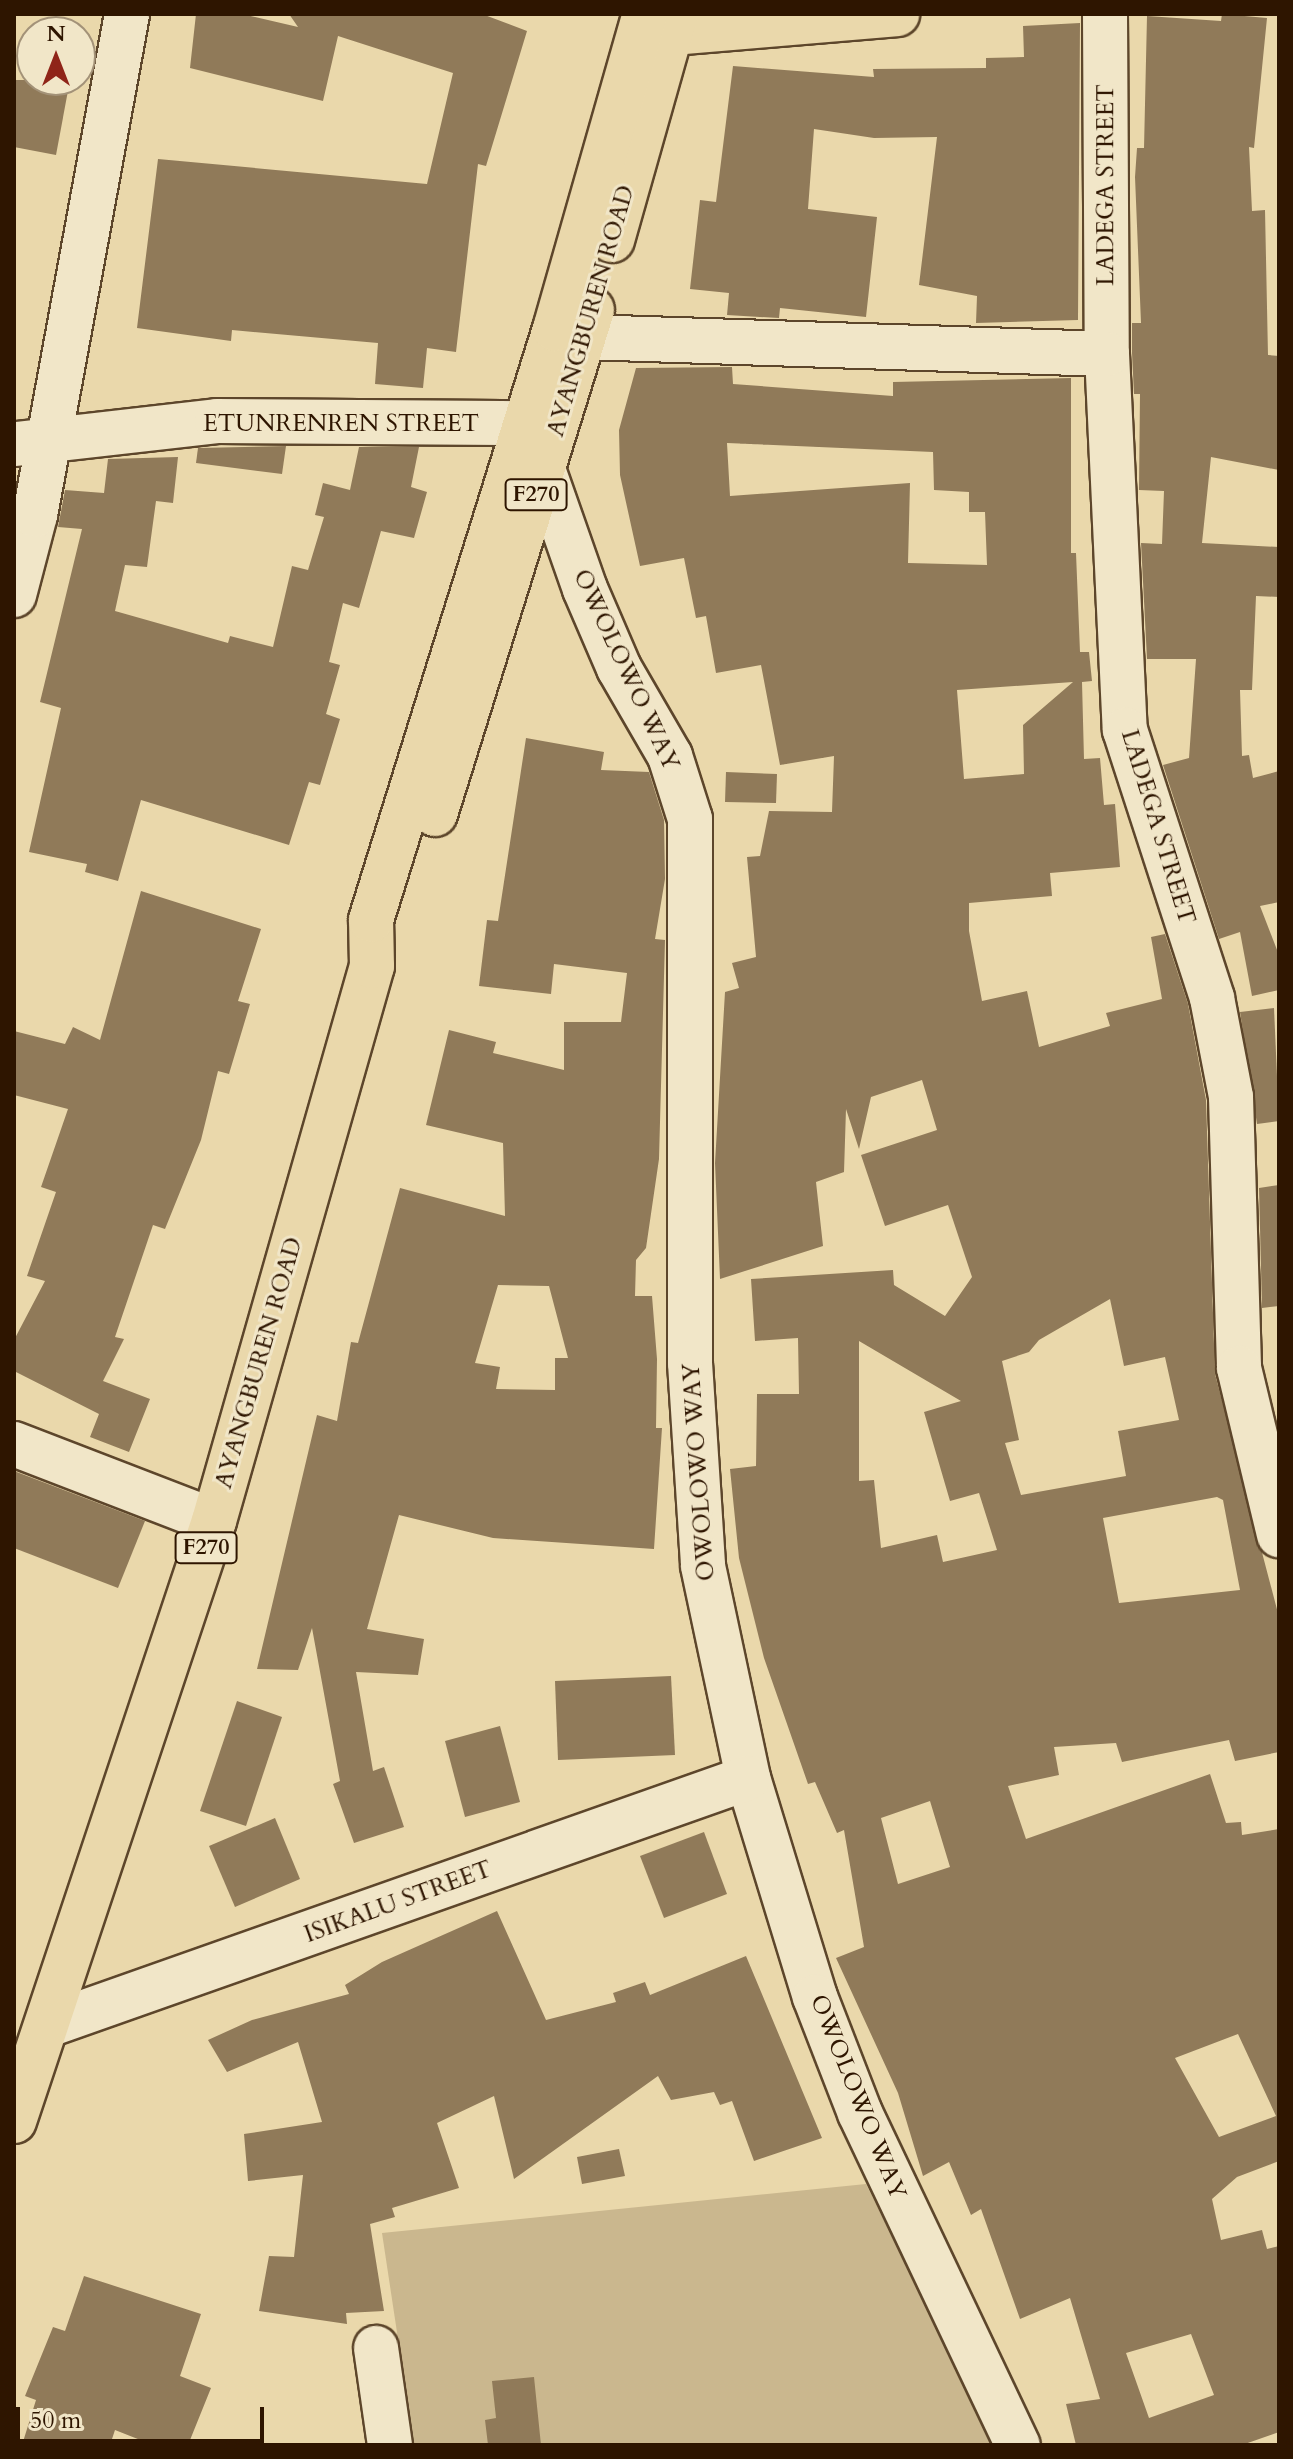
<!DOCTYPE html>
<html>
<head>
<meta charset="utf-8">
<style>
	body { margin:0 }
	#map { position:relative; width:1293px; height:2459px; overflow:hidden; background:#ead8ab; font-family:Cardo,serif }
	div>[style] { position:absolute }
	[style*='--x'] { left:calc(var(--x)*1px); top:calc(var(--y)*1px); width:calc(var(--w)*1px); rotate:calc(var(--a)*1deg) }
	.green>* { inset:0; background:#cab78e }
	.building>* { inset:0; background:#907a59 }
	.roads { filter:drop-shadow(2px 0 #5d462b) drop-shadow(-2px 0 #5d462b) drop-shadow(0 2px #5d462b) drop-shadow(0 -2px #5d462b) }
	.minor>* { height:44px; margin:-22px; padding:0 22px; transform-origin:22px; border-radius:22px; background:#f1e6c8 }
	.major>* { height:44px; margin:-22px; padding:0 22px; transform-origin:22px; border-radius:22px; background:#ead8ab }
	span { translate:-50% -50%; white-space:nowrap; text-align:center; line-height:1.15; -webkit-text-stroke:6px #f1e6c8; paint-order:stroke }
	.shield-label span { padding:2px 6px; background:#f1e6c8; border:2px solid; border-radius:6px; -webkit-text-stroke-width:0 }
	.shield-label { font-size:22px; color:#2e1500; font-weight:700 }
	.street-label { font-size:24px; color:#2e1500 }
	.frame { position:absolute; inset:0; border:16px solid #2e1500; pointer-events:none }
	.north { position:absolute; left:16px; top:16px; width:80px; height:80px; box-sizing:border-box; background:#f1e6c8; border:2px solid #a39278; border-radius:50%; rotate:0deg; font-size:22px; font-weight:700; line-height:32px; text-align:center; color:#2e1500 }
	.north::after { content:''; display:block; margin:auto; width:28px; height:36px; background:#8f2418; clip-path:polygon(50% 0,100% 100%,50% 72%,0 100%) }
	.scale { position:absolute; left:16px; top:2407px; width:248px; height:36px; box-sizing:border-box; border:4px solid #2e1500; border-top:0; padding-left:10px; font-size:24px; line-height:28px; white-space:nowrap; color:#2e1500; -webkit-text-stroke:6px #f1e6c8; paint-order:stroke }
</style>
</head>
<body>
<div id="map">
	<div class="green">
		<i style="clip-path:polygon(866px 2184px,996px 2445px,414px 2445px,382px 2233px)"></i>
	</div>
	<div class="building">
		<i style="clip-path:polygon(196px 14px,242px 14px,298px 27px,289px 14px,482px 14px,527px 31px,486px 166px,478px 164px,456px 352px,427px 348px,423px 388px,375px 384px,378px 343px,232px 330px,231px 341px,137px 328px,158px 159px,427px 184px,453px 73px,338px 36px,323px 101px,190px 68px)"></i>
		<i style="clip-path:polygon(1222px 14px,1267px 18px,1254px 148px,1249px 147px,1252px 211px,1265px 210px,1268px 355px,1279px 356px,1279px 470px,1211px 457px,1202px 543px,1279px 547px,1279px 597px,1256px 596px,1252px 690px,1240px 690px,1242px 756px,1249px 755px,1253px 778px,1279px 771px,1279px 902px,1260px 906px,1279px 955px,1279px 990px,1252px 996px,1240px 932px,1219px 939px,1163px 765px,1189px 758px,1196px 659px,1147px 659px,1141px 543px,1162px 544px,1164px 491px,1139px 490px,1140px 394px,1134px 394px,1132px 353px,1132px 323px,1141px 323px,1135px 177px,1137px 148px,1144px 148px,1147px 16px,1221px 21px)"></i>
		<i style="clip-path:polygon(1080px 23px,1078px 320px,976px 323px,977px 296px,919px 285px,937px 137px,874px 138px,814px 129px,808px 209px,877px 217px,866px 317px,780px 308px,779px 318px,727px 315px,729px 293px,690px 289px,700px 200px,716px 202px,733px 66px,874px 77px,873px 69px,986px 68px,986px 58px,1024px 57px,1023px 26px)"></i>
		<i style="clip-path:polygon(14px 80px,70px 80px,56px 155px,14px 147px)"></i>
		<i style="clip-path:polygon(evenodd,732px 367px,733px 384px,893px 396px,893px 382px,1071px 378px,1071px 553px,1076px 553px,1080px 652px,1089px 652px,1092px 681px,1082px 682px,1084px 759px,1100px 758px,1104px 805px,1115px 804px,1120px 867px,1050px 873px,1052px 896px,969px 903px,969px 931px,982px 1001px,1027px 991px,1039px 1047px,1110px 1026px,1106px 1013px,1162px 999px,1151px 937px,1165px 934px,1188px 1004px,1206px 1100px,1215px 1374px,1279px 1617px,1279px 1752px,1235px 1761px,1229px 1740px,1122px 1762px,1116px 1743px,1054px 1747px,1059px 1775px,1008px 1786px,1026px 1839px,1210px 1774px,1226px 1823px,1241px 1822px,1242px 1835px,1279px 1829px,1279px 2161px,1237px 2177px,1212px 2199px,1221px 2240px,1262px 2230px,1267px 2249px,1279px 2246px,1279px 2432px,1242px 2445px,1076px 2445px,1066px 2404px,1100px 2399px,1070px 2298px,1020px 2319px,981px 2209px,971px 2215px,949px 2162px,923px 2176px,898px 2093px,836px 1958px,864px 1947px,844px 1830px,837px 1833px,815px 1782px,808px 1784px,764px 1658px,739px 1558px,730px 1469px,756px 1466px,757px 1394px,799px 1394px,798px 1338px,755px 1341px,751px 1279px,893px 1270px,894px 1285px,945px 1316px,972px 1277px,948px 1205px,885px 1226px,861px 1155px,937px 1130px,922px 1080px,871px 1097px,859px 1149px,846px 1109px,844px 1172px,816px 1182px,823px 1246px,720px 1279px,715px 1163px,725px 992px,739px 988px,732px 963px,756px 957px,747px 857px,760px 856px,769px 811px,832px 812px,834px 756px,780px 765px,761px 665px,716px 673px,706px 616px,696px 618px,684px 558px,640px 566px,620px 475px,619px 430px,636px 368px,732px 367px,727px 443px,933px 452px,934px 490px,969px 492px,969px 512px,985px 512px,987px 565px,908px 563px,910px 483px,730px 496px,727px 443px,732px 367px,1073px 682px,1023px 725px,1024px 774px,964px 779px,957px 690px,1073px 682px,732px 367px,1110px 1299px,1124px 1366px,1165px 1357px,1179px 1420px,1118px 1431px,1126px 1476px,1021px 1495px,1005px 1443px,1019px 1440px,1002px 1361px,1029px 1352px,1039px 1340px,1110px 1299px,732px 367px,859px 1341px,961px 1401px,924px 1412px,950px 1501px,979px 1493px,997px 1550px,943px 1562px,937px 1535px,881px 1548px,874px 1480px,859px 1481px,859px 1341px,732px 367px,1217px 1497px,1223px 1500px,1240px 1590px,1119px 1603px,1103px 1518px,1217px 1497px,732px 367px,930px 1801px,950px 1867px,898px 1884px,881px 1818px,930px 1801px,732px 367px,1238px 2034px,1276px 2116px,1219px 2137px,1175px 2058px,1238px 2034px,732px 367px,1191px 2334px,1214px 2395px,1149px 2418px,1126px 2353px,1191px 2334px)"></i>
		<i style="clip-path:polygon(286px 446px,282px 474px,196px 463px,198px 448px)"></i>
		<i style="clip-path:polygon(359px 447px,419px 447px,411px 487px,427px 492px,414px 538px,381px 531px,359px 608px,343px 603px,329px 662px,340px 665px,326px 714px,340px 719px,320px 785px,309px 782px,289px 845px,141px 800px,118px 881px,85px 872px,87px 864px,29px 852px,61px 708px,40px 702px,82px 529px,58px 527px,65px 490px,104px 493px,108px 459px,178px 457px,173px 503px,156px 501px,147px 567px,125px 565px,115px 611px,228px 643px,230px 636px,273px 647px,292px 566px,308px 570px,324px 517px,315px 515px,323px 483px,350px 490px)"></i>
		<i style="clip-path:polygon(evenodd,526px 738px,604px 752px,601px 770px,649px 772px,664px 820px,665px 879px,655px 939px,665px 940px,659px 1159px,646px 1248px,636px 1260px,635px 1296px,652px 1296px,657px 1359px,656px 1428px,662px 1428px,654px 1549px,493px 1538px,399px 1515px,367px 1629px,424px 1639px,418px 1675px,356px 1672px,373px 1771px,384px 1767px,404px 1827px,354px 1843px,333px 1784px,340px 1781px,312px 1628px,298px 1670px,257px 1669px,317px 1415px,337px 1421px,351px 1342px,358px 1343px,400px 1188px,505px 1216px,503px 1143px,426px 1125px,449px 1030px,496px 1042px,493px 1053px,564px 1070px,564px 1022px,621px 1022px,627px 973px,554px 964px,551px 994px,479px 986px,487px 920px,498px 921px,526px 738px,498px 1285px,549px 1286px,568px 1358px,555px 1358px,555px 1390px,496px 1389px,500px 1367px,475px 1363px,498px 1285px)"></i>
		<i style="clip-path:polygon(726px 772px,777px 774px,776px 803px,725px 802px)"></i>
		<i style="clip-path:polygon(141px 891px,261px 929px,238px 1001px,250px 1004px,229px 1074px,218px 1071px,201px 1140px,165px 1229px,153px 1225px,115px 1337px,124px 1339px,103px 1381px,150px 1399px,129px 1452px,90px 1437px,99px 1414px,14px 1371px,14px 1340px,45px 1281px,27px 1276px,56px 1192px,41px 1187px,68px 1109px,14px 1095px,14px 1031px,65px 1044px,73px 1027px,100px 1040px)"></i>
		<i style="clip-path:polygon(1274px 1008px,1279px 1121px,1257px 1124px,1240px 1012px)"></i>
		<i style="clip-path:polygon(1279px 1185px,1279px 1306px,1262px 1308px,1259px 1188px)"></i>
		<i style="clip-path:polygon(14px 1471px,145px 1521px,118px 1588px,14px 1548px)"></i>
		<i style="clip-path:polygon(671px 1676px,675px 1755px,558px 1760px,555px 1681px)"></i>
		<i style="clip-path:polygon(237px 1701px,282px 1717px,246px 1826px,200px 1811px)"></i>
		<i style="clip-path:polygon(500px 1726px,520px 1802px,465px 1817px,445px 1741px)"></i>
		<i style="clip-path:polygon(275px 1818px,300px 1879px,235px 1907px,209px 1846px)"></i>
		<i style="clip-path:polygon(704px 1832px,727px 1894px,664px 1918px,640px 1856px)"></i>
		<i style="clip-path:polygon(497px 1911px,546px 2020px,616px 2002px,613px 1993px,645px 1982px,650px 1995px,746px 1956px,822px 2138px,754px 2161px,732px 2101px,720px 2105px,714px 2092px,671px 2100px,658px 2076px,514px 2179px,494px 2096px,437px 2123px,459px 2188px,392px 2208px,395px 2217px,370px 2224px,384px 2311px,346px 2313px,347px 2324px,259px 2311px,269px 2256px,294px 2257px,303px 2175px,248px 2181px,244px 2134px,322px 2122px,298px 2042px,227px 2072px,208px 2040px,252px 2020px,349px 1994px,345px 1985px,382px 1962px)"></i>
		<i style="clip-path:polygon(619px 2149px,625px 2176px,582px 2184px,577px 2157px)"></i>
		<i style="clip-path:polygon(84px 2276px,201px 2314px,180px 2376px,211px 2388px,188px 2445px,153px 2445px,115px 2430px,110px 2445px,22px 2445px,36px 2400px,25px 2396px,53px 2327px,65px 2331px)"></i>
		<i style="clip-path:polygon(534px 2377px,541px 2445px,488px 2445px,485px 2420px,496px 2418px,492px 2381px)"></i>
	</div>
	<div class="roads">
		<div class="minor">
			<i style="--x:1105;--y:14;--w:340;--a:89.7"></i>
			<i style="--x:1107;--y:354;--w:376;--a:87.3"></i>
			<i style="--x:1125;--y:730;--w:282;--a:72"></i>
			<i style="--x:1212;--y:998;--w:101;--a:79.1"></i>
			<i style="--x:1231;--y:1097;--w:271;--a:88.3"></i>
			<i style="--x:1239;--y:1368;--w:172;--a:76.5"></i>
			<i style="--x:584;--y:337;--w:523;--a:1.86"></i>
			<i style="--x:16;--y:444;--w:202;--a:-6.5"></i>
			<i style="--x:217;--y:421;--w:307;--a:0.4"></i>
			<i style="--x:544;--y:472;--w:124;--a:70.7"></i>
			<i style="--x:585;--y:589;--w:86;--a:66.7"></i>
			<i style="--x:619;--y:668;--w:102;--a:59.9"></i>
			<i style="--x:670;--y:756;--w:66;--a:72.4"></i>
			<i style="--x:690;--y:819;--w:544;--a:90"></i>
			<i style="--x:690;--y:1363;--w:203;--a:86.3"></i>
			<i style="--x:703;--y:1566;--w:217;--a:78"></i>
			<i style="--x:748;--y:1778;--w:229;--a:73"></i>
			<i style="--x:815;--y:1997;--w:124;--a:68.8"></i>
			<i style="--x:860;--y:2113;--w:368;--a:64.6"></i>
			<i style="--x:14;--y:595;--w:83;--a:-75.3"></i>
			<i style="--x:35;--y:515;--w:509;--a:-79.59"></i>
			<i style="--x:14;--y:1444;--w:214;--a:21.1"></i>
			<i style="--x:48;--y:2025;--w:742;--a:-19.44"></i>
			<i style="--x:376;--y:2348;--w:98;--a:81.8"></i>
		</div>
		<div class="major">
			<i style="--x:673;--y:33;--w:225;--a:-4.8"></i>
			<i style="--x:612;--y:240;--w:235;--a:-74.2"></i>
			<i style="--x:435;--y:814;--w:528;--a:-72.7"></i>
			<i style="--x:14;--y:2121;--w:632;--a:-71.57"></i>
			<i style="--x:214;--y:1521;--w:577;--a:-74.11"></i>
			<i style="--x:372;--y:966;--w:46;--a:-91.2"></i>
			<i style="--x:371;--y:920;--w:619;--a:-72.71"></i>
			<i style="--x:555;--y:329;--w:328;--a:-74.1"></i>
		</div>
	</div>
	<div class="shield-label">
		<span style="left:536px;top:495px">F270</span>
		<span style="left:206px;top:1548px">F270</span>
	</div>
	<div class="street-label">
		<span style="left:1106px;top:185px;rotate:-90deg">LADEGA STREET</span>
		<span style="left:591px;top:311px;rotate:-74deg">AYANGBUREN ROAD</span>
		<span style="left:341px;top:424px">ETUNRENREN STREET</span>
		<span style="left:626px;top:670px;rotate:65deg">OWOLOWO WAY</span>
		<span style="left:1158px;top:827px;rotate:73deg">LADEGA STREET</span>
		<span style="left:259px;top:1363px;rotate:-74deg">AYANGBUREN ROAD</span>
		<span style="left:699px;top:1472px;rotate:-94deg">OWOLOWO WAY</span>
		<span style="left:398px;top:1902px;rotate:-20deg">ISIKALU STREET</span>
		<span style="left:858px;top:2097px;rotate:68deg">OWOLOWO WAY</span>
	</div>
	<div class="frame"></div>
	<div class="north">N</div>
	<div class="scale">50 m</div>
</div>
</body>
</html>
